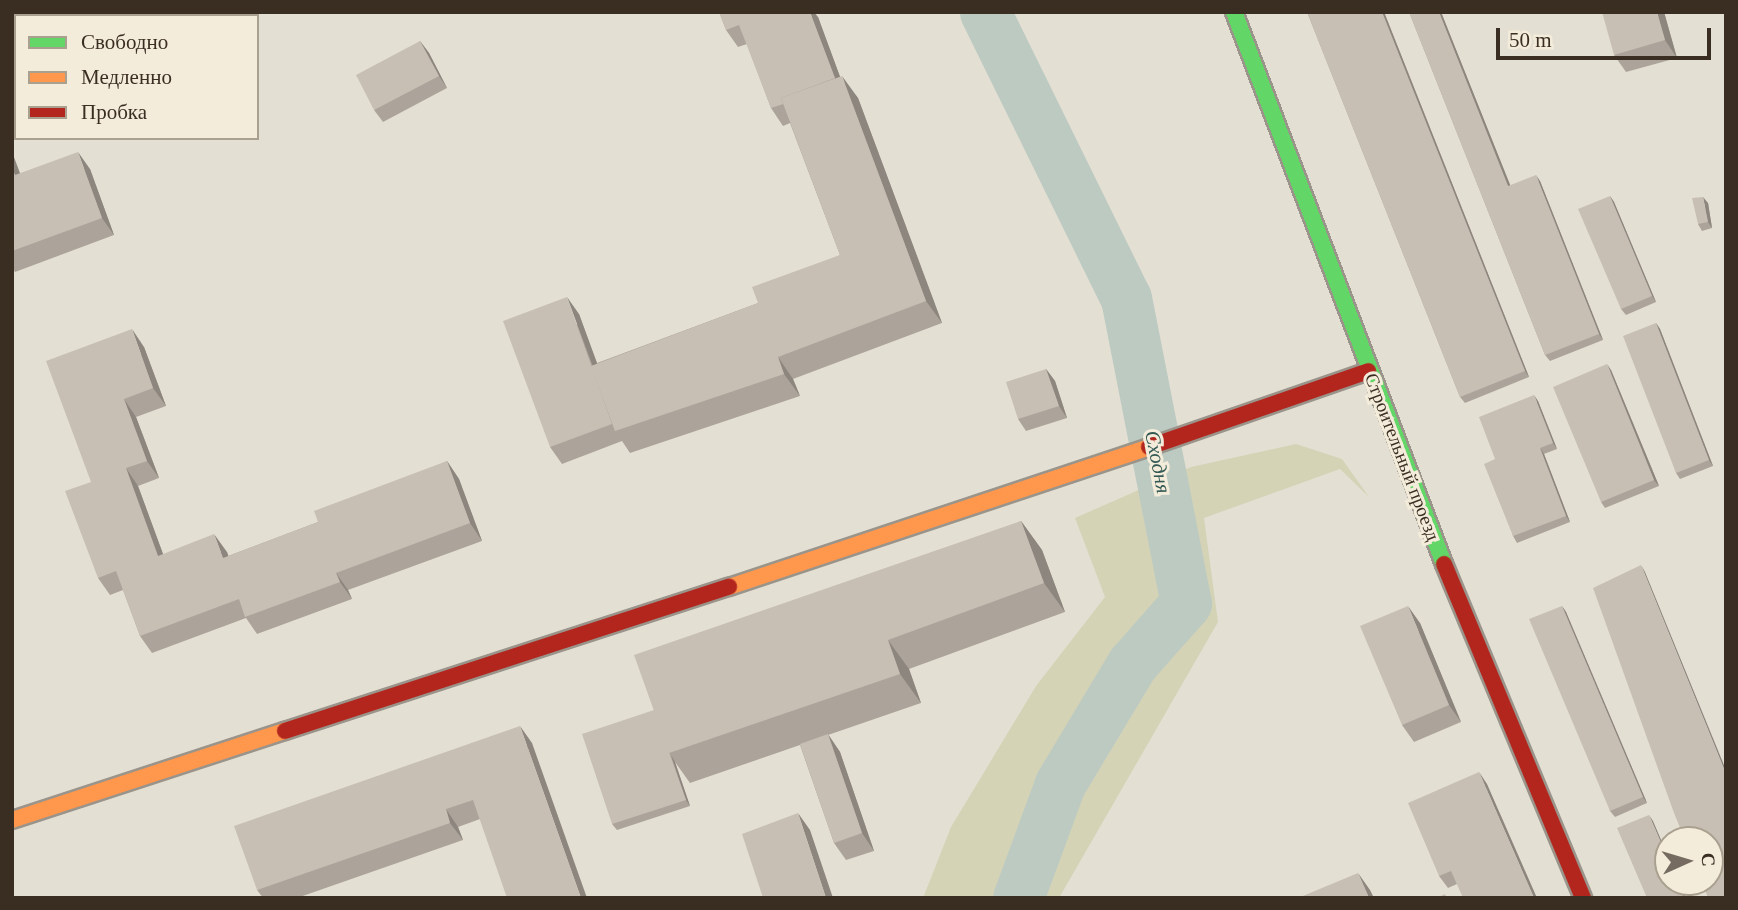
<!DOCTYPE html>
<html>
<head>
<meta charset="utf-8">
<style>
	body { margin:0 }
	#map { position:relative; width:1738px; height:910px; overflow:hidden; background:#e4dfd3; font-family:Georgia,serif }
	div>[style] { position:absolute }
	[style*='--x'] { left:calc(var(--x)*1px); top:calc(var(--y)*1px); width:calc(var(--w)*1px); rotate:calc(var(--a)*1deg) }
	.green>* { inset:0; background:#d4d3b6 }
	.river>* { height:51px; margin:-25.5px; padding:0 25.5px; transform-origin:25.5px; border-radius:25.5px; background:#bccac2 }
	.roads { filter:drop-shadow(2px 0 #9a948b) drop-shadow(-2px 0 #9a948b) drop-shadow(0 2px #9a948b) drop-shadow(0 -2px #9a948b) }
	.fast>* { height:16px; margin:-8px; padding:0 8px; transform-origin:8px; border-radius:8px; background:#63d668 }
	.slow>* { height:16px; margin:-8px; padding:0 8px; transform-origin:8px; border-radius:8px; background:#ff974d }
	.jam>* { height:16px; margin:-8px; padding:0 8px; transform-origin:8px; border-radius:8px; background:#b3261e }
	.wall>* { inset:0; background:#aca49b }
	.shaded-wall>* { inset:0; background:#8c867e }
	.building>* { inset:0; background:#c8bfb4 }
	span { translate:-50% -50%; white-space:nowrap; text-align:center; line-height:1.15; -webkit-text-stroke:6px #f4ecda; paint-order:stroke }
	.street-label { font-size:19px; color:#3a2d22 }
	.water-label { font-size:21px; color:#335955; font-style:italic }
	.frame { position:absolute; inset:0; border:14px solid #3a2d22; pointer-events:none }
	.legend { position:absolute; left:14px; top:14px; width:245px; height:126px; box-sizing:border-box; background:#f4ecda; border:2px solid #aaa090; margin:0; padding:9px 12px; list-style:none; font-size:21px; color:#3a2d22 }
	.legend li { display:flex; align-items:center; gap:14px; height:35px }
	.legend b { width:35px; border:2px solid #aaa090 }
	.north { position:absolute; left:1654px; top:826px; width:70px; height:70px; box-sizing:border-box; background:#f4ecda; border:2px solid #aaa090; border-radius:50%; rotate:86deg; font-size:19px; font-weight:700; line-height:28px; text-align:center; color:#3a2d22 }
	.north::after { content:''; display:block; margin:auto; width:24px; height:32px; background:#766b60; clip-path:polygon(50% 0,100% 100%,50% 72%,0 100%) }
	.scale { position:absolute; left:1496px; top:28px; width:215px; height:32px; box-sizing:border-box; border:4px solid #3a2d22; border-top:0; padding-left:9px; font-size:21px; line-height:24px; white-space:nowrap; color:#3a2d22; -webkit-text-stroke:5px #f4ecda; paint-order:stroke }
</style>
</head>
<body>
<div id="map">
	<div class="green">
		<i style="clip-path:polygon(1296px 444px,1342px 459px,1369px 497px,1340px 469px,1204px 518px,1218px 622px,1059px 898px,923px 898px,951px 827px,1036px 686px,1105px 597px,1075px 518px,1191px 467px)"></i>
	</div>
	<div class="river">
		<i style="--x:985;--y:12;--w:319;--a:63.8"></i>
		<i style="--x:1126;--y:298;--w:311;--a:78.9"></i>
		<i style="--x:1186;--y:603;--w:81;--a:131.5"></i>
		<i style="--x:1132;--y:664;--w:140;--a:121"></i>
		<i style="--x:1060;--y:784;--w:121;--a:110.2"></i>
	</div>
	<div class="roads">
		<div class="fast">
			<i style="--x:1234;--y:12;--w:591;--a:69.17"></i>
		</div>
		<div class="slow">
			<i style="--x:729;--y:587;--w:443;--a:-18.4"></i>
			<i style="--x:12;--y:820;--w:287;--a:-18.1"></i>
		</div>
		<div class="jam">
			<i style="--x:1149;--y:447;--w:232;--a:-19.1"></i>
			<i style="--x:1444;--y:564;--w:362;--a:67.4"></i>
			<i style="--x:285;--y:731;--w:467;--a:-18"></i>
		</div>
	</div>
	<div class="wall">
		<i style="clip-path:polygon(12px 12px,135px 12px,125px 16px,16px 16px,16px 99px,12px 101px)"></i>
		<i style="clip-path:polygon(719px 12px,818px 17px,840px 77px,858px 98px,942px 323px,793px 379px,800px 396px,630px 453px,622px 441px,562px 464px,550px 447px,579px 314px,597px 363px,758px 303px,840px 255px,790px 123px,783px 126px,771px 108px,747px 44px,738px 47px,726px 30px)"></i>
		<i style="clip-path:polygon(1307px 12px,1384px 12px,1529px 377px,1465px 403px,1460px 397px)"></i>
		<i style="clip-path:polygon(1409px 12px,1441px 12px,1510px 186px,1540px 181px,1603px 340px,1550px 361px,1545px 355px)"></i>
		<i style="clip-path:polygon(1664px 12px,1677px 58px,1626px 72px,1614px 55px)"></i>
		<i style="clip-path:polygon(420px 41px,429px 53px,447px 88px,383px 122px,374px 110px)"></i>
		<i style="clip-path:polygon(12px 152px,20px 173px,90px 169px,114px 235px,15px 272px,12px 267px)"></i>
		<i style="clip-path:polygon(1610px 196px,1614px 202px,1656px 302px,1626px 315px,1621px 309px)"></i>
		<i style="clip-path:polygon(1708px 203px,1712px 228px,1702px 231px,1698px 224px)"></i>
		<i style="clip-path:polygon(1656px 323px,1660px 329px,1713px 466px,1680px 479px,1676px 473px)"></i>
		<i style="clip-path:polygon(144px 347px,166px 406px,136px 417px,159px 478px,138px 486px,163px 554px,227px 552px,228px 556px,318px 522px,447px 461px,459px 479px,482px 541px,348px 590px,352px 599px,257px 634px,246px 618px,152px 653px,140px 636px,123px 590px,110px 595px,98px 578px,91px 482px)"></i>
		<i style="clip-path:polygon(1046px 369px,1055px 381px,1067px 418px,1026px 431px,1018px 419px)"></i>
		<i style="clip-path:polygon(1611px 370px,1659px 486px,1605px 508px,1601px 502px)"></i>
		<i style="clip-path:polygon(1538px 401px,1557px 449px,1544px 454px,1570px 522px,1517px 543px,1513px 536px,1495px 459px)"></i>
		<i style="clip-path:polygon(1021px 521px,1042px 550px,1065px 612px,909px 669px,921px 703px,828px 735px,840px 752px,874px 851px,846px 860px,834px 843px,800px 745px,690px 783px,675px 762px,690px 806px,617px 830px,612px 824px,654px 710px)"></i>
		<i style="clip-path:polygon(1562px 606px,1566px 612px,1647px 803px,1615px 817px,1610px 811px)"></i>
		<i style="clip-path:polygon(1420px 623px,1461px 722px,1414px 742px,1402px 725px)"></i>
		<i style="clip-path:polygon(532px 743px,480px 819px,458px 827px,463px 840px,297px 898px,263px 898px,257px 890px)"></i>
		<i style="clip-path:polygon(1487px 784px,1457px 884px,1448px 888px,1439px 876px)"></i>
	</div>
	<div class="shaded-wall">
		<i style="clip-path:polygon(810px 12px,814px 12px,818px 17px,849px 101px,837px 84px)"></i>
		<i style="clip-path:polygon(1382px 12px,1384px 12px,1529px 377px,1525px 371px)"></i>
		<i style="clip-path:polygon(1439px 12px,1441px 12px,1513px 192px,1508px 186px)"></i>
		<i style="clip-path:polygon(1657px 12px,1664px 12px,1677px 58px,1665px 40px)"></i>
		<i style="clip-path:polygon(420px 41px,429px 53px,447px 88px,439px 76px)"></i>
		<i style="clip-path:polygon(842px 76px,858px 98px,942px 323px,926px 301px)"></i>
		<i style="clip-path:polygon(12px 152px,27px 193px,15px 175px,12px 168px)"></i>
		<i style="clip-path:polygon(78px 152px,90px 169px,114px 235px,102px 218px)"></i>
		<i style="clip-path:polygon(1536px 175px,1540px 181px,1603px 340px,1599px 334px)"></i>
		<i style="clip-path:polygon(1610px 196px,1614px 202px,1656px 302px,1652px 296px)"></i>
		<i style="clip-path:polygon(1703px 197px,1708px 203px,1712px 228px,1708px 222px)"></i>
		<i style="clip-path:polygon(567px 297px,579px 314px,621px 429px,614px 423px)"></i>
		<i style="clip-path:polygon(1656px 323px,1660px 329px,1713px 466px,1709px 460px)"></i>
		<i style="clip-path:polygon(132px 329px,144px 347px,166px 406px,153px 388px)"></i>
		<i style="clip-path:polygon(778px 357px,793px 379px,800px 396px,784px 374px)"></i>
		<i style="clip-path:polygon(1607px 364px,1611px 370px,1659px 486px,1654px 480px)"></i>
		<i style="clip-path:polygon(1046px 369px,1055px 381px,1067px 418px,1059px 406px)"></i>
		<i style="clip-path:polygon(1534px 395px,1538px 401px,1557px 449px,1553px 443px)"></i>
		<i style="clip-path:polygon(124px 399px,136px 417px,159px 478px,147px 461px)"></i>
		<i style="clip-path:polygon(1540px 448px,1544px 454px,1570px 522px,1566px 516px)"></i>
		<i style="clip-path:polygon(447px 461px,459px 479px,482px 541px,470px 523px)"></i>
		<i style="clip-path:polygon(126px 468px,138px 486px,170px 573px,158px 556px)"></i>
		<i style="clip-path:polygon(1021px 521px,1042px 550px,1065px 612px,1044px 583px)"></i>
		<i style="clip-path:polygon(214px 534px,227px 552px,235px 575px,223px 558px)"></i>
		<i style="clip-path:polygon(1641px 565px,1645px 572px,1726px 770px,1726px 774px)"></i>
		<i style="clip-path:polygon(336px 573px,348px 590px,352px 599px,340px 582px)"></i>
		<i style="clip-path:polygon(1408px 606px,1420px 623px,1461px 722px,1449px 705px)"></i>
		<i style="clip-path:polygon(1562px 606px,1566px 612px,1647px 803px,1643px 797px)"></i>
		<i style="clip-path:polygon(888px 640px,909px 669px,921px 703px,900px 674px)"></i>
		<i style="clip-path:polygon(520px 726px,532px 743px,587px 898px,581px 898px)"></i>
		<i style="clip-path:polygon(828px 734px,840px 752px,874px 851px,862px 833px)"></i>
		<i style="clip-path:polygon(671px 755px,675px 762px,690px 806px,686px 800px)"></i>
		<i style="clip-path:polygon(1479px 772px,1487px 784px,1537px 898px,1534px 898px)"></i>
		<i style="clip-path:polygon(446px 809px,458px 827px,463px 840px,450px 823px)"></i>
		<i style="clip-path:polygon(798px 813px,810px 830px,833px 898px,826px 898px)"></i>
		<i style="clip-path:polygon(1649px 815px,1653px 821px,1668px 856px,1668px 859px)"></i>
		<i style="clip-path:polygon(1358px 873px,1370px 890px,1374px 898px,1369px 898px)"></i>
		<i style="clip-path:polygon(1678px 882px,1679px 882px,1686px 898px,1684px 898px)"></i>
	</div>
	<div class="building">
		<i style="clip-path:polygon(12px 12px,98px 12px,89px 16px,16px 16px,16px 72px,12px 73px)"></i>
		<i style="clip-path:polygon(719px 12px,810px 12px,835px 78px,781px 98px,783px 104px,771px 108px,739px 25px,726px 30px)"></i>
		<i style="clip-path:polygon(1307px 12px,1382px 12px,1525px 371px,1460px 397px)"></i>
		<i style="clip-path:polygon(1409px 12px,1439px 12px,1508px 186px,1536px 175px,1599px 334px,1545px 355px)"></i>
		<i style="clip-path:polygon(1602px 12px,1657px 12px,1665px 40px,1614px 55px)"></i>
		<i style="clip-path:polygon(420px 41px,439px 76px,374px 110px,356px 75px)"></i>
		<i style="clip-path:polygon(842px 76px,926px 301px,778px 357px,784px 374px,615px 431px,591px 366px,758px 303px,752px 287px,840px 255px,781px 98px)"></i>
		<i style="clip-path:polygon(78px 152px,102px 218px,12px 251px,12px 168px,15px 175px)"></i>
		<i style="clip-path:polygon(1610px 196px,1652px 296px,1621px 309px,1578px 209px)"></i>
		<i style="clip-path:polygon(1703px 197px,1708px 222px,1698px 224px,1692px 198px)"></i>
		<i style="clip-path:polygon(567px 297px,612px 424px,550px 447px,503px 321px)"></i>
		<i style="clip-path:polygon(1656px 323px,1709px 460px,1676px 473px,1623px 336px)"></i>
		<i style="clip-path:polygon(132px 329px,153px 388px,124px 399px,147px 461px,126px 468px,158px 556px,214px 534px,223px 558px,318px 522px,314px 511px,447px 461px,470px 523px,336px 573px,340px 582px,245px 617px,239px 599px,140px 636px,116px 571px,98px 578px,65px 491px,91px 482px,46px 361px)"></i>
		<i style="clip-path:polygon(1607px 364px,1654px 480px,1601px 502px,1553px 387px)"></i>
		<i style="clip-path:polygon(1046px 369px,1059px 406px,1018px 419px,1006px 382px)"></i>
		<i style="clip-path:polygon(1534px 395px,1553px 443px,1540px 448px,1566px 516px,1513px 536px,1484px 464px,1495px 459px,1479px 417px)"></i>
		<i style="clip-path:polygon(1021px 521px,1044px 583px,888px 640px,900px 674px,669px 753px,634px 655px)"></i>
		<i style="clip-path:polygon(1641px 565px,1726px 774px,1726px 898px,1708px 898px,1702px 882px,1710px 882px,1710px 840px,1685px 840px,1674px 813px,1593px 588px)"></i>
		<i style="clip-path:polygon(1408px 606px,1449px 705px,1402px 725px,1360px 626px)"></i>
		<i style="clip-path:polygon(1562px 606px,1643px 797px,1610px 811px,1529px 619px)"></i>
		<i style="clip-path:polygon(654px 710px,686px 800px,612px 824px,582px 734px)"></i>
		<i style="clip-path:polygon(520px 726px,581px 898px,507px 898px,473px 800px,446px 809px,450px 823px,257px 890px,234px 826px)"></i>
		<i style="clip-path:polygon(828px 734px,862px 833px,834px 843px,800px 744px)"></i>
		<i style="clip-path:polygon(1479px 772px,1534px 898px,1463px 898px,1451px 871px,1439px 876px,1408px 803px)"></i>
		<i style="clip-path:polygon(798px 813px,826px 898px,763px 898px,742px 834px)"></i>
		<i style="clip-path:polygon(1649px 815px,1668px 859px,1668px 882px,1678px 882px,1684px 898px,1647px 898px,1617px 828px)"></i>
		<i style="clip-path:polygon(1358px 873px,1369px 898px,1298px 898px)"></i>
		<i style="clip-path:polygon(1445px 894px,1447px 898px,1436px 898px)"></i>
	</div>
	<div class="street-label">
		<span style="left:1402px;top:457px;rotate:69deg">Строительный проезд</span>
	</div>
	<div class="water-label">
		<span style="left:1158px;top:462px;rotate:79deg">Сходня</span>
	</div>
	<div class="frame"></div>
	<ul class="legend">
	<li><b style="height:9px;background:#63d668"></b>Свободно</li>
	<li><b style="height:9px;background:#ff974d"></b>Медленно</li>
	<li><b style="height:9px;background:#b3261e"></b>Пробка</li>
	</ul>
	<div class="north">С</div>
	<div class="scale">50 m</div>
</div>
</body>
</html>
